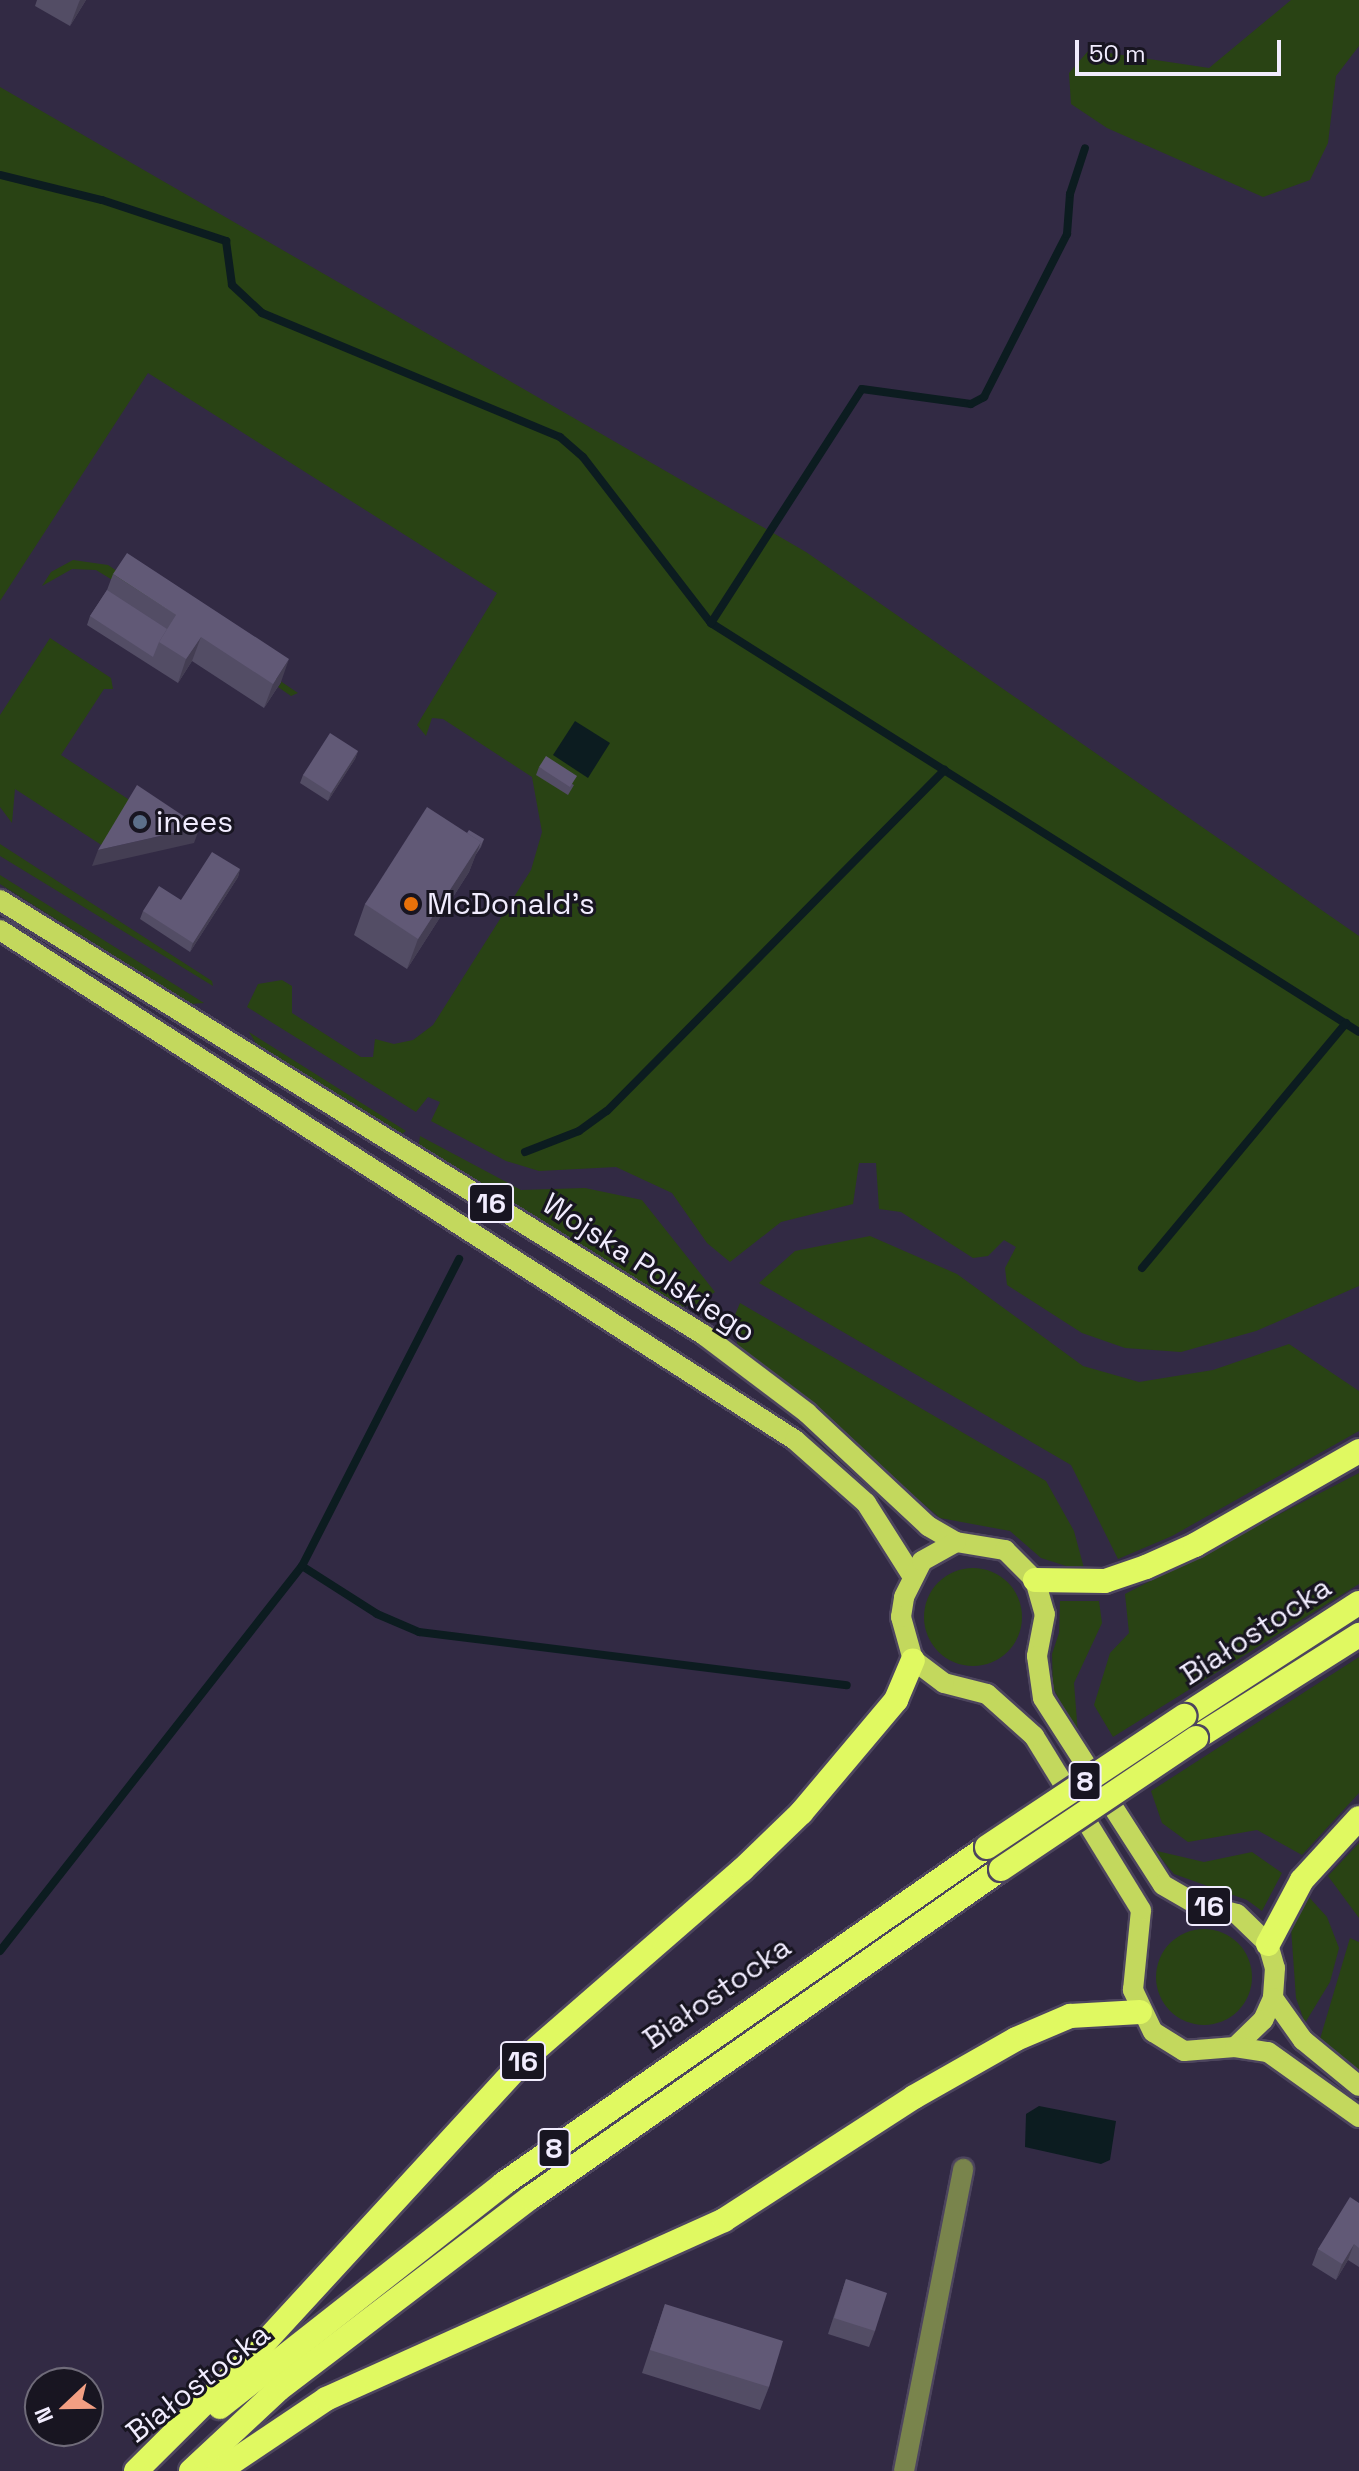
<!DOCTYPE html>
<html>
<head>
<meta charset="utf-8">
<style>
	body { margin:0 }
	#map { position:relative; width:1359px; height:2471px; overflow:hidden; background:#322a44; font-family:"Space Grotesk",sans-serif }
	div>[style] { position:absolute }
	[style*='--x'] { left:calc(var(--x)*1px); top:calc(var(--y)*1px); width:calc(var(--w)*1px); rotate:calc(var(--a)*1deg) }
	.green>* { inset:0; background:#294314 }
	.round { border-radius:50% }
	.water>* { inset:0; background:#0c1c20 }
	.stream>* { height:8px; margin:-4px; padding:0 4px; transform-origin:4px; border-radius:4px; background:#0c1c20 }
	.roads { filter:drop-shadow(2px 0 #4d455e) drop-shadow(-2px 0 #4d455e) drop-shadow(0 2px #4d455e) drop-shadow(0 -2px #4d455e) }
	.minor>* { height:20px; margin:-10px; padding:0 10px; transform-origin:10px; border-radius:10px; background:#79844c }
	.major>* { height:20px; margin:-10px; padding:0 10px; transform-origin:10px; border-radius:10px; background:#c3d85d }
	.highway>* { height:24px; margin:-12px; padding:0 12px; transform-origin:12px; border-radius:12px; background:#e0f961 }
	.bridges { filter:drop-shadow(2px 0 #4d455e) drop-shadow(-2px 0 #4d455e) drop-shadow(0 2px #4d455e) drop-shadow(0 -2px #4d455e) }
	.highway-bridge>* { height:24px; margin:-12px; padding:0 12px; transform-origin:12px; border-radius:12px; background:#e0f961 }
	.wall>* { inset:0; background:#534d65 }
	.shaded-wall>* { inset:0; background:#443e53 }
	.building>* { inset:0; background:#615976 }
	.dots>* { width:22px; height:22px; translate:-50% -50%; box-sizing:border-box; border:4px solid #181521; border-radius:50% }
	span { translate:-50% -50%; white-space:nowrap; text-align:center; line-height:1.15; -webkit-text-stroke:6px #181521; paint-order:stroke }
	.shield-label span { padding:2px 6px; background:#181521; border:2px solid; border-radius:6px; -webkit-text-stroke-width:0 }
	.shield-label { font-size:28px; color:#f1ecfe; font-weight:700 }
	.poi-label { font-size:30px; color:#f1ecfe }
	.left { translate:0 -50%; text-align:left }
	.street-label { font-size:30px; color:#f1ecfe }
	.north { position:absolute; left:24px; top:2367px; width:80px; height:80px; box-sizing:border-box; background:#181521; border:2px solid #6f6b79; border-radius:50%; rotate:248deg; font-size:22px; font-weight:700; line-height:32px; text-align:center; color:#f1ecfe }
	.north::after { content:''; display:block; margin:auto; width:28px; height:36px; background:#f39f83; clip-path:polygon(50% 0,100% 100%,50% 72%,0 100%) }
	.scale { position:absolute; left:1075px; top:40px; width:206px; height:36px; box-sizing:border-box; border:4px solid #f1ecfe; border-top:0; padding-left:10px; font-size:24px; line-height:28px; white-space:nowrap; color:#f1ecfe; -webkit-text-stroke:6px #181521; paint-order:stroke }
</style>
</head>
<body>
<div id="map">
	<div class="green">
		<i style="clip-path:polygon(1291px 0,1359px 0,1359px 46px,1336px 76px,1328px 143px,1310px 180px,1263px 197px,1107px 128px,1071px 104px,1069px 73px,1089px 50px,1209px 68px)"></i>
		<i style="clip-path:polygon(0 87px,806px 552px,1359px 936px,1359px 1286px,1256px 1331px,1181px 1352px,1125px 1348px,1082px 1333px,1007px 1285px,1005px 1268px,1016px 1247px,1004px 1240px,988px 1256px,973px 1258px,901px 1212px,879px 1209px,876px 1163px,859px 1163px,853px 1204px,781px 1222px,730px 1262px,707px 1243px,672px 1193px,616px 1167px,539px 1171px,506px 1161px,431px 1121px,440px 1102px,428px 1097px,416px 1112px,247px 1007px,258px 984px,282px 980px,292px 986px,292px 1013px,361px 1057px,373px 1057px,375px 1039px,394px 1044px,413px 1040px,433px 1025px,531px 870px,542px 832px,532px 777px,443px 719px,432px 718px,426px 736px,417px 725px,497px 593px,148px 373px,0 601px)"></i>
		<i style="clip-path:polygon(73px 560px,108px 565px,298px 693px,291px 696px,278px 687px,281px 683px,96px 570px,72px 569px,42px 586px,51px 572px)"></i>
		<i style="clip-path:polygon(50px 638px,111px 678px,113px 689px,104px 689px,61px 755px,131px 801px,103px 846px,15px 789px,12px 823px,0 807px,0 715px)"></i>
		<i style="clip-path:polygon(0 844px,212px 981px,213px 986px,0 856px)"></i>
		<i style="clip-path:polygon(0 875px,204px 1003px,191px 1004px,0 884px)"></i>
		<i style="clip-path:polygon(249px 1032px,406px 1131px,397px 1137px,260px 1050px)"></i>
		<i style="clip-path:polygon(420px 1136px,521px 1190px,585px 1188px,642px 1200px,715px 1292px,698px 1304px,681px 1307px,667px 1302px,418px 1148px)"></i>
		<i style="clip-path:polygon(870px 1236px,957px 1274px,1083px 1366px,1139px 1382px,1213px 1370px,1289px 1344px,1359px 1391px,1359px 1431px,1172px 1536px,1118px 1559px,1071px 1465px,759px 1283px,795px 1251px)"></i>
		<i style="clip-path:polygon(740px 1303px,1046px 1481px,1074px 1531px,1085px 1572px,1041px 1558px,1010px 1531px,940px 1518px,738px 1346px,732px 1322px)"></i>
		<i style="clip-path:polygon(1359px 1473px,1359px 1584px,1113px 1737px,1094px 1705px,1110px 1653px,1129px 1633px,1125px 1594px)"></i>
		<i class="round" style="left:924px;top:1568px;width:98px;height:98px"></i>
		<i style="clip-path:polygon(1060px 1601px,1099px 1601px,1102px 1623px,1074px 1683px,1078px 1734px,1053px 1688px,1052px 1654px,1059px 1633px)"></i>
		<i style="clip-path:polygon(1359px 1657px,1359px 1793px,1302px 1855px,1257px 1830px,1188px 1842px,1162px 1823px,1151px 1791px)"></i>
		<i style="clip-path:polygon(1146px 1840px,1157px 1851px,1204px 1862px,1252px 1852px,1282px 1873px,1262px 1911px,1247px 1900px,1174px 1874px)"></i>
		<i style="clip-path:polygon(1359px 1843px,1359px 1918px,1328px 1876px)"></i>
		<i style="clip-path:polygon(1308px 1896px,1327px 1917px,1339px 1948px,1330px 1982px,1305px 2023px,1296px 1998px,1291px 1928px)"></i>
		<i class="round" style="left:1156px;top:1929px;width:96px;height:96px"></i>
		<i style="clip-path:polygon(1350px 1938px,1359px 1942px,1359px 2070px,1320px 2039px)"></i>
	</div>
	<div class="water">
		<i style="clip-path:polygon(575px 721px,610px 743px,588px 778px,553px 755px)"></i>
		<i style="clip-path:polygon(1039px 2106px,1116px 2121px,1110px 2160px,1101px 2164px,1025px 2147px,1026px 2114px)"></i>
	</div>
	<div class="stream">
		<i style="--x:0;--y:175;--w:105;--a:13.8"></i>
		<i style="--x:102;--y:200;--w:131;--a:18.3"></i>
		<i style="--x:226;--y:241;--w:44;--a:82.2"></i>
		<i style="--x:232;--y:285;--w:41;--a:43"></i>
		<i style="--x:262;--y:313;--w:323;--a:22.6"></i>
		<i style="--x:560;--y:437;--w:30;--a:41"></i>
		<i style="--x:583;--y:457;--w:210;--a:52.4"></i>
		<i style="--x:711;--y:623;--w:766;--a:32.26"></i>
		<i style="--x:711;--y:623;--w:278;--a:-57.2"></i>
		<i style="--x:862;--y:389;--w:110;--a:7.8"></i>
		<i style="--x:971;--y:404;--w:15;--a:-28"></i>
		<i style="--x:984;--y:397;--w:183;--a:-63"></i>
		<i style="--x:1067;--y:234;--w:40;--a:-85.7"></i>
		<i style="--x:1070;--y:194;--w:48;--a:-71.9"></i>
		<i style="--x:525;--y:1152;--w:58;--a:-21.3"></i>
		<i style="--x:579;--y:1131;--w:34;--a:-36"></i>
		<i style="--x:607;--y:1111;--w:480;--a:-45.3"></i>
		<i style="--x:1142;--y:1268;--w:319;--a:-50.2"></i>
		<i style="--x:302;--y:1566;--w:89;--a:32.6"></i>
		<i style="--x:377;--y:1614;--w:46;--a:23.2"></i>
		<i style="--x:419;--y:1632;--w:431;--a:7.1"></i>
		<i style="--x:0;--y:1951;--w:489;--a:-51.9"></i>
		<i style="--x:302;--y:1566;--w:345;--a:-62.9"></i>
	</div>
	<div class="roads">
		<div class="minor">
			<i style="--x:904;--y:2471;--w:308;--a:-78.9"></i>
		</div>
		<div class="major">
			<i style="--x:0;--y:900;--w:828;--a:31.71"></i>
			<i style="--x:704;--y:1335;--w:129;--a:37.1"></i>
			<i style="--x:807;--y:1413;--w:166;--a:43"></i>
			<i style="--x:928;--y:1526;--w:32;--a:30"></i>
			<i style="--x:0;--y:930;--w:945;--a:32.68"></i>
			<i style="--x:795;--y:1440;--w:95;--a:41.6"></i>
			<i style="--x:866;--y:1503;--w:88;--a:57.6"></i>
			<i style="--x:956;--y:1542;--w:50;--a:9.3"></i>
			<i style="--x:1005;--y:1550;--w:42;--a:45"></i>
			<i style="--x:1035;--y:1580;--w:35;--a:74"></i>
			<i style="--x:1045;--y:1614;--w:43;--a:100.8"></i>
			<i style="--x:1037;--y:1656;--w:42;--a:81.9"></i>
			<i style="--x:1043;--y:1698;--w:222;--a:57.3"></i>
			<i style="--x:1163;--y:1885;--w:36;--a:30"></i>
			<i style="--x:1194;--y:1903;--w:44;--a:14.3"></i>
			<i style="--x:1237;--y:1914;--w:43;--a:44.1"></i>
			<i style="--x:1268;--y:1944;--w:25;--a:74"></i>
			<i style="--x:1275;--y:1968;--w:30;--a:94"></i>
			<i style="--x:1273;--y:1998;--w:24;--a:114"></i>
			<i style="--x:1263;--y:2020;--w:39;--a:136"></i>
			<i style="--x:1235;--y:2047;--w:51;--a:175.5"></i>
			<i style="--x:1184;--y:2051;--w:36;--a:-148"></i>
			<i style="--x:1153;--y:2032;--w:47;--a:-115.5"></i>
			<i style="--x:1133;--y:1990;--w:80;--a:-84.3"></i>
			<i style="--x:1141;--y:1910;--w:204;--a:-121.6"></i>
			<i style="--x:1034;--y:1736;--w:63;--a:-138.2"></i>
			<i style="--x:987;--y:1694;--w:44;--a:-165.7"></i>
			<i style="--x:944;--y:1683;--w:39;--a:-143"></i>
			<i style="--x:913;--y:1660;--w:45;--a:-105.6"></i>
			<i style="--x:901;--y:1617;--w:20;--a:-81"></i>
			<i style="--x:904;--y:1597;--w:40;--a:-63.4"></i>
			<i style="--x:922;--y:1561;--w:39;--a:-29"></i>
			<i style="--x:1273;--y:1998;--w:52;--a:54.5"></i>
			<i style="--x:1303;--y:2040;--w:72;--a:39.4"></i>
			<i style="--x:1235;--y:2047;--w:33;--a:9"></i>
			<i style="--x:1268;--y:2052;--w:112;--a:35.5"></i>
		</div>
		<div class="highway">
			<i style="--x:1035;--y:1580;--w:70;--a:0.8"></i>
			<i style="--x:1105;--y:1581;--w:43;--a:-18.9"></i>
			<i style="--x:1146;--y:1567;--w:54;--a:-24.2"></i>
			<i style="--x:1195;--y:1545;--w:189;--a:-29.8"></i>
			<i style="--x:1184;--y:1716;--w:208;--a:-32.9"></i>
			<i style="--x:1196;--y:1738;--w:193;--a:-32.3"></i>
			<i style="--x:1268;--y:1944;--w:72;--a:-62"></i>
			<i style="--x:1302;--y:1880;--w:84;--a:-47.4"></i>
			<i style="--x:220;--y:2407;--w:360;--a:-38.2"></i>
			<i style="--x:503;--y:2184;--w:590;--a:-34.85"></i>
			<i style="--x:136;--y:2471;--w:165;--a:-44.8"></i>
			<i style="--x:253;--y:2355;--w:408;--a:-47.4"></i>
			<i style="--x:529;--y:2055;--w:282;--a:-41"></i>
			<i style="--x:742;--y:1870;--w:82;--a:-44"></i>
			<i style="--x:801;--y:1813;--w:148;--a:-49.9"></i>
			<i style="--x:896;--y:1700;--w:43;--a:-67"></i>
			<i style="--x:191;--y:2471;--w:120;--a:-43"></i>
			<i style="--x:279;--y:2389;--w:315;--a:-37.3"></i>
			<i style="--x:530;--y:2198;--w:575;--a:-34.93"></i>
			<i style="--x:219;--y:2471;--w:129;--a:-33.9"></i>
			<i style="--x:326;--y:2399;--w:436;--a:-24.2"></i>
			<i style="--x:724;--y:2220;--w:226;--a:-32.9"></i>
			<i style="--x:914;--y:2097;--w:117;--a:-29.6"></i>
			<i style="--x:1016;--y:2039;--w:59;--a:-23.1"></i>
			<i style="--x:1070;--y:2016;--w:70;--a:-3.3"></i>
		</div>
	</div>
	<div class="bridges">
		<div class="highway-bridge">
			<i style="--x:987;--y:1847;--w:237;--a:-33.6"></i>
			<i style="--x:1001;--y:1869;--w:235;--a:-33.9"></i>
		</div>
	</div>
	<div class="wall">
		<i style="clip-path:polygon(37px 0,86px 0,70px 26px,35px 6px)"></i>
		<i style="clip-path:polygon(113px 574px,281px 682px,264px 708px,192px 661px,178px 683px,87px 625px,90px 616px,107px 590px)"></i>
		<i style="clip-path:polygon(358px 751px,355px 759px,328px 801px,300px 783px,303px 775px)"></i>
		<i style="clip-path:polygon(539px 767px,574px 785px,568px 795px,536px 775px)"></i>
		<i style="clip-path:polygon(467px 833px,484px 839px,481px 847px,475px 856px,469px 872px,407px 969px,354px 935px,365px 904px)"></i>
		<i style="clip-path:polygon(240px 869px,238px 877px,190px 952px,140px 919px,143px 911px,181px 900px)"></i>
		<i style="clip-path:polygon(1359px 2203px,1359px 2267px,1348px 2260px,1336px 2280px,1312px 2265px,1318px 2249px)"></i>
		<i style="clip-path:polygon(846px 2279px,875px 2331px,869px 2347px,828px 2334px)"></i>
		<i style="clip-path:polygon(665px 2304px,769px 2387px,760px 2410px,642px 2373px)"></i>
	</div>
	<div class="shaded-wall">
		<i style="clip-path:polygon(80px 0,86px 0,70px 26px,79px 2px)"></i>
		<i style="clip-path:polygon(201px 637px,192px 661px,178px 683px,186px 659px)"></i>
		<i style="clip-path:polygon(289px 659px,281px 682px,264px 708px,273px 684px)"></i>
		<i style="clip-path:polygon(358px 751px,355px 759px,328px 801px,331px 793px)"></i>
		<i style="clip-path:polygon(200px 827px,194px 843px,92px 866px,98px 850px)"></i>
		<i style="clip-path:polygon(481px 842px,469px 872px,407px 969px,418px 939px)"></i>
		<i style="clip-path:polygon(240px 869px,238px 877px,190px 952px,193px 943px)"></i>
		<i style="clip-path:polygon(1354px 2244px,1348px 2260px,1336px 2280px,1342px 2264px)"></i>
	</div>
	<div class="building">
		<i style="clip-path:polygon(127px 553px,289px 659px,273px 684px,201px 637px,186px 659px,159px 642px,176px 615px,113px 574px)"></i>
		<i style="clip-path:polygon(107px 590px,167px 629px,159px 642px,153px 657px,90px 616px)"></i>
		<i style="clip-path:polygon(330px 733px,358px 751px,331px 793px,303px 775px)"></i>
		<i style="clip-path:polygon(546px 756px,577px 776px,570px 787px,539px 767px)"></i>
		<i style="clip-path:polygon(137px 785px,200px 827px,98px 850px)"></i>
		<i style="clip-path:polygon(427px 807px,481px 842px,418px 939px,365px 904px)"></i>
		<i style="clip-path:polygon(469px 830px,484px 839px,479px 848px,481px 842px,467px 833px)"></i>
		<i style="clip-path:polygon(212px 852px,240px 869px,193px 943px,143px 911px,159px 886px,181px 900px)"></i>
		<i style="clip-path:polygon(1350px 2197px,1359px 2203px,1359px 2248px,1354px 2244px,1342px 2264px,1318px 2249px)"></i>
		<i style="clip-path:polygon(846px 2279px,887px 2293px,875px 2331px,834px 2318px)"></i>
		<i style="clip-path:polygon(665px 2304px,783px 2341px,769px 2387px,650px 2350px)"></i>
	</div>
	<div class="dots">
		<i style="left:140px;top:822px;background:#5c6f8a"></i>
		<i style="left:411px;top:904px;background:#e8710a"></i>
	</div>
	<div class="shield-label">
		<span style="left:491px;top:1203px">16</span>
		<span style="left:1085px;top:1781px">8</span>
		<span style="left:1209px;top:1906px">16</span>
		<span style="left:523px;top:2061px">16</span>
		<span style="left:554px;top:2148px">8</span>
	</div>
	<div class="poi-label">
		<span class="left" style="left:156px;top:822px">inees</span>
		<span class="left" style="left:427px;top:904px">McDonald's</span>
	</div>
	<div class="street-label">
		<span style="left:649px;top:1268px;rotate:33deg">Wojska Polskiego</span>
		<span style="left:1256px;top:1631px;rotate:-33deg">Białostocka</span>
		<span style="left:717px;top:1993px;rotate:-35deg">Białostocka</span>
		<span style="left:198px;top:2383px;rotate:-38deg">Białostocka</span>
	</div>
	<div class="north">N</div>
	<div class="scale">50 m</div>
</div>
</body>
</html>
